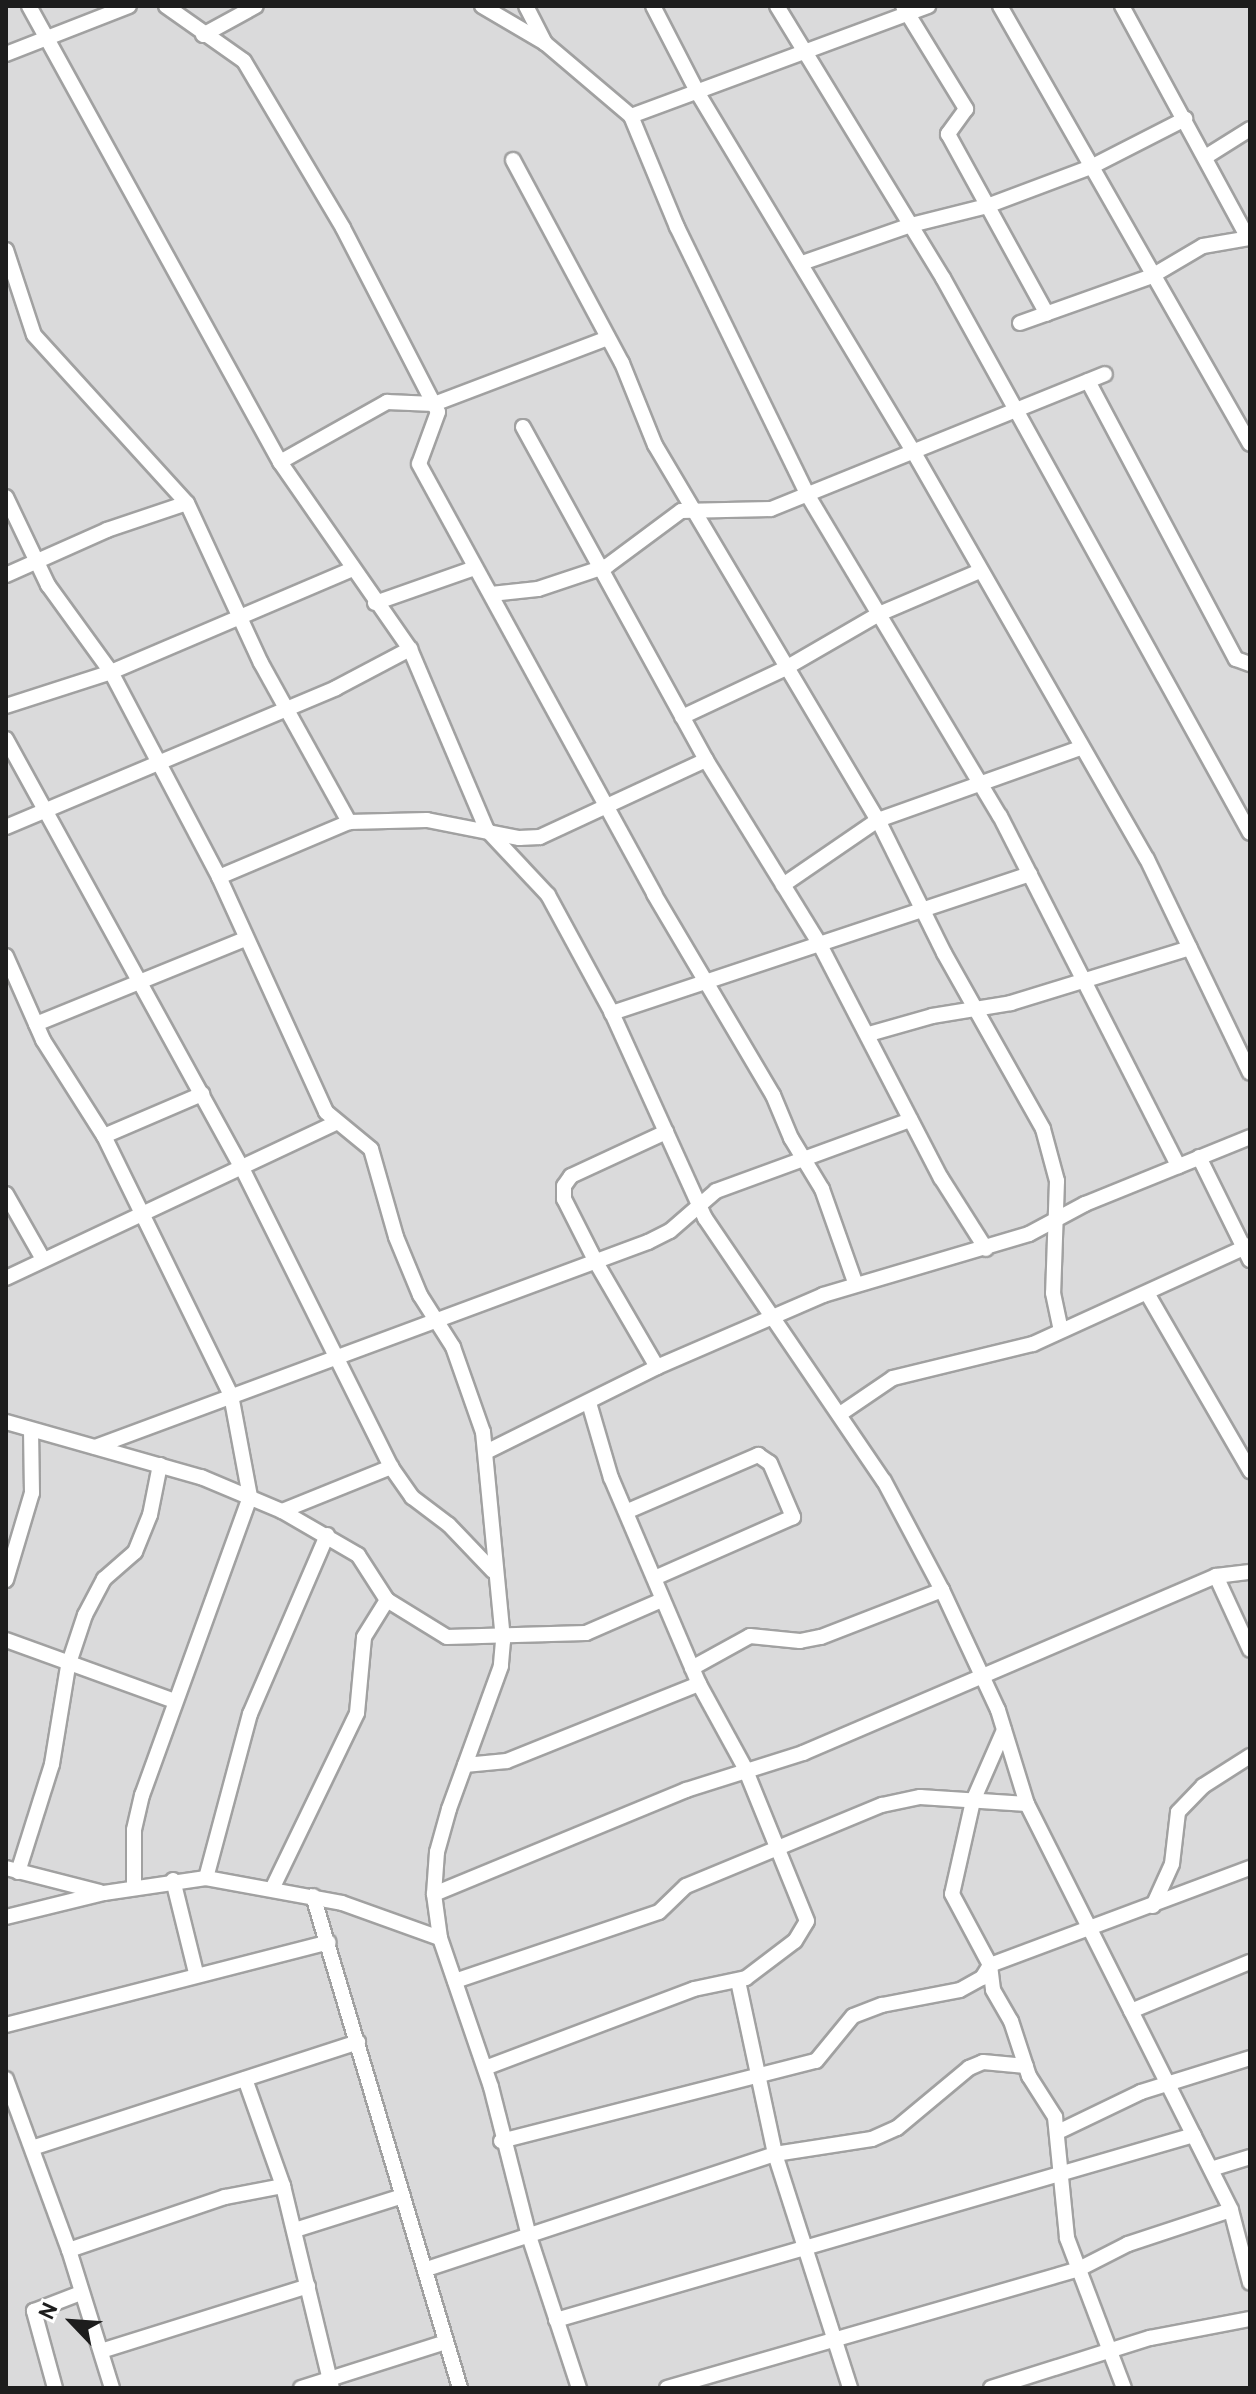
<!DOCTYPE html>
<html>
<head>
<meta charset="utf-8">
<style>
	body { margin:0 }
	#map { position:relative; width:1256px; height:2394px; overflow:hidden; background:#ede2ef; font-family:Overpass,sans-serif }
	div>[style] { position:absolute }
	[style*='--x'] { left:calc(var(--x)*1px); top:calc(var(--y)*1px); width:calc(var(--w)*1px); rotate:calc(var(--a)*1deg) }
	.residential>* { inset:0; background:#dadadb }
	.roads { filter:drop-shadow(2px 0 #a1a1a1) drop-shadow(-2px 0 #a1a1a1) drop-shadow(0 2px #a1a1a1) drop-shadow(0 -2px #a1a1a1) }
	.street>* { height:14px; margin:-7px; padding:0 7px; transform-origin:7px; border-radius:7px; background:#fff }
	span { translate:-50% -50%; white-space:nowrap; text-align:center; line-height:1.15; -webkit-text-stroke:6px #fff; paint-order:stroke }
	.frame { position:absolute; inset:0; border:8px solid #1d1d1d; pointer-events:none }
	.north { position:absolute; left:32px; top:2282px; width:80px; height:80px; -webkit-text-stroke:6px #fff; paint-order:stroke; rotate:295deg; font-size:22px; font-weight:700; line-height:32px; text-align:center; color:#1d1d1d }
	.north::after { content:''; display:block; margin:auto; width:28px; height:36px; background:#1d1d1d; clip-path:polygon(50% 0,100% 100%,50% 72%,0 100%) }
</style>
</head>
<body>
<div id="map">
	<div class="residential">
		<i style="clip-path:polygon(6px 6px,1250px 6px,1250px 2388px,6px 2388px)"></i>
	</div>
	<div class="roads">
		<div class="street">
			<i style="--x:29;--y:6;--w:521;--a:61.17"></i>
			<i style="--x:280;--y:462;--w:228;--a:55.2"></i>
			<i style="--x:410;--y:649;--w:197;--a:67"></i>
			<i style="--x:487;--y:830;--w:89;--a:46.8"></i>
			<i style="--x:548;--y:895;--w:134;--a:61.5"></i>
			<i style="--x:166;--y:6;--w:95;--a:35.2"></i>
			<i style="--x:244;--y:61;--w:194;--a:59.3"></i>
			<i style="--x:343;--y:228;--w:207;--a:62.7"></i>
			<i style="--x:438;--y:412;--w:55;--a:110.1"></i>
			<i style="--x:419;--y:464;--w:490;--a:61.3"></i>
			<i style="--x:654;--y:894;--w:234;--a:59.4"></i>
			<i style="--x:773;--y:1095;--w:47;--a:67.3"></i>
			<i style="--x:791;--y:1138;--w:60;--a:58.7"></i>
			<i style="--x:822;--y:1189;--w:99;--a:70.5"></i>
			<i style="--x:482;--y:6;--w:73;--a:30.4"></i>
			<i style="--x:545;--y:43;--w:113;--a:40.3"></i>
			<i style="--x:631;--y:116;--w:317;--a:-20.3"></i>
			<i style="--x:526;--y:6;--w:42;--a:62.8"></i>
			<i style="--x:653;--y:6;--w:100;--a:62.7"></i>
			<i style="--x:699;--y:95;--w:415;--a:59"></i>
			<i style="--x:913;--y:451;--w:470;--a:60.2"></i>
			<i style="--x:1147;--y:859;--w:237;--a:64.3"></i>
			<i style="--x:777;--y:6;--w:319;--a:58.6"></i>
			<i style="--x:943;--y:278;--w:634;--a:61.05"></i>
			<i style="--x:903;--y:6;--w:121;--a:58.5"></i>
			<i style="--x:966;--y:109;--w:31;--a:126"></i>
			<i style="--x:948;--y:134;--w:205;--a:61.2"></i>
			<i style="--x:1000;--y:6;--w:504;--a:60.28"></i>
			<i style="--x:1122;--y:6;--w:264;--a:61.5"></i>
			<i style="--x:203;--y:35;--w:60;--a:-28.7"></i>
			<i style="--x:6;--y:54;--w:132;--a:-21.3"></i>
			<i style="--x:631;--y:116;--w:120;--a:67.5"></i>
			<i style="--x:677;--y:227;--w:297;--a:64"></i>
			<i style="--x:807;--y:494;--w:375;--a:59.1"></i>
			<i style="--x:1000;--y:816;--w:393;--a:63"></i>
			<i style="--x:1207;--y:156;--w:51;--a:-32.1"></i>
			<i style="--x:513;--y:160;--w:230;--a:61.8"></i>
			<i style="--x:622;--y:363;--w:88;--a:68.1"></i>
			<i style="--x:655;--y:445;--w:436;--a:59.3"></i>
			<i style="--x:878;--y:820;--w:148;--a:63.6"></i>
			<i style="--x:944;--y:953;--w:202;--a:60.6"></i>
			<i style="--x:1043;--y:1129;--w:54;--a:74.9"></i>
			<i style="--x:1057;--y:1181;--w:112;--a:92"></i>
			<i style="--x:1053;--y:1293;--w:38;--a:78"></i>
			<i style="--x:6;--y:250;--w:89;--a:71.8"></i>
			<i style="--x:34;--y:335;--w:227;--a:47.7"></i>
			<i style="--x:187;--y:503;--w:176;--a:65.2"></i>
			<i style="--x:261;--y:663;--w:182;--a:61"></i>
			<i style="--x:802;--y:263;--w:115;--a:-19.2"></i>
			<i style="--x:911;--y:225;--w:78;--a:-14"></i>
			<i style="--x:987;--y:206;--w:111;--a:-20.6"></i>
			<i style="--x:1091;--y:167;--w:106;--a:-27.1"></i>
			<i style="--x:1020;--y:323;--w:140;--a:-19.6"></i>
			<i style="--x:1152;--y:276;--w:59;--a:-30.5"></i>
			<i style="--x:1203;--y:246;--w:48;--a:-9.7"></i>
			<i style="--x:1088;--y:381;--w:315;--a:62"></i>
			<i style="--x:1236;--y:659;--w:15;--a:20"></i>
			<i style="--x:523;--y:427;--w:380;--a:61.2"></i>
			<i style="--x:706;--y:760;--w:215;--a:58.3"></i>
			<i style="--x:819;--y:943;--w:265;--a:62.6"></i>
			<i style="--x:941;--y:1178;--w:84;--a:57.6"></i>
			<i style="--x:280;--y:462;--w:123;--a:-29.3"></i>
			<i style="--x:387;--y:402;--w:47;--a:2.4"></i>
			<i style="--x:434;--y:404;--w:186;--a:-20.8"></i>
			<i style="--x:6;--y:497;--w:98;--a:64.5"></i>
			<i style="--x:48;--y:585;--w:107;--a:54.1"></i>
			<i style="--x:111;--y:672;--w:232;--a:62.2"></i>
			<i style="--x:219;--y:877;--w:258;--a:65.5"></i>
			<i style="--x:326;--y:1112;--w:58;--a:39.4"></i>
			<i style="--x:371;--y:1149;--w:91;--a:74.1"></i>
			<i style="--x:396;--y:1237;--w:63;--a:67.5"></i>
			<i style="--x:420;--y:1295;--w:62;--a:57.6"></i>
			<i style="--x:453;--y:1347;--w:90;--a:70.6"></i>
			<i style="--x:483;--y:1432;--w:210;--a:84.5"></i>
			<i style="--x:503;--y:1641;--w:25;--a:95"></i>
			<i style="--x:501;--y:1666;--w:152;--a:110"></i>
			<i style="--x:449;--y:1809;--w:45;--a:105.6"></i>
			<i style="--x:437;--y:1852;--w:42;--a:94.1"></i>
			<i style="--x:434;--y:1894;--w:44;--a:82.2"></i>
			<i style="--x:440;--y:1938;--w:157;--a:71.1"></i>
			<i style="--x:491;--y:2087;--w:154;--a:75.7"></i>
			<i style="--x:529;--y:2236;--w:160;--a:71.8"></i>
			<i style="--x:6;--y:575;--w:111;--a:-24"></i>
			<i style="--x:107;--y:530;--w:84;--a:-18.6"></i>
			<i style="--x:491;--y:594;--w:47;--a:-6.1"></i>
			<i style="--x:538;--y:589;--w:73;--a:-18.4"></i>
			<i style="--x:607;--y:566;--w:92;--a:-36.6"></i>
			<i style="--x:681;--y:511;--w:90;--a:-1.3"></i>
			<i style="--x:771;--y:509;--w:360;--a:-22"></i>
			<i style="--x:375;--y:603;--w:106;--a:-19.3"></i>
			<i style="--x:6;--y:706;--w:110;--a:-17.9"></i>
			<i style="--x:111;--y:672;--w:262;--a:-23.1"></i>
			<i style="--x:682;--y:717;--w:113;--a:-25.2"></i>
			<i style="--x:784;--y:669;--w:110;--a:-30.1"></i>
			<i style="--x:879;--y:614;--w:110;--a:-23.1"></i>
			<i style="--x:6;--y:739;--w:490;--a:61.2"></i>
			<i style="--x:242;--y:1168;--w:334;--a:63.5"></i>
			<i style="--x:391;--y:1467;--w:37;--a:55"></i>
			<i style="--x:412;--y:1497;--w:46;--a:37.1"></i>
			<i style="--x:449;--y:1525;--w:64;--a:46.3"></i>
			<i style="--x:6;--y:827;--w:358;--a:-22.8"></i>
			<i style="--x:336;--y:688;--w:84;--a:-27.8"></i>
			<i style="--x:1030;--y:874;--w:441;--a:161.6"></i>
			<i style="--x:612;--y:1013;--w:225;--a:65.6"></i>
			<i style="--x:705;--y:1218;--w:318;--a:55.8"></i>
			<i style="--x:884;--y:1481;--w:123;--a:62"></i>
			<i style="--x:942;--y:1590;--w:132;--a:65"></i>
			<i style="--x:998;--y:1710;--w:98;--a:72.9"></i>
			<i style="--x:1027;--y:1804;--w:454;--a:63.3"></i>
			<i style="--x:1231;--y:2210;--w:75;--a:75.4"></i>
			<i style="--x:219;--y:877;--w:141;--a:-22.9"></i>
			<i style="--x:349;--y:822;--w:78;--a:-1.5"></i>
			<i style="--x:427;--y:820;--w:94;--a:11.1"></i>
			<i style="--x:519;--y:838;--w:21;--a:-3"></i>
			<i style="--x:540;--y:837;--w:183;--a:-24.9"></i>
			<i style="--x:783;--y:885;--w:115;--a:-34.4"></i>
			<i style="--x:878;--y:820;--w:214;--a:-19.6"></i>
			<i style="--x:6;--y:956;--w:92;--a:66.2"></i>
			<i style="--x:43;--y:1040;--w:114;--a:57.6"></i>
			<i style="--x:104;--y:1136;--w:288;--a:63.9"></i>
			<i style="--x:231;--y:1395;--w:104;--a:79.4"></i>
			<i style="--x:250;--y:1497;--w:317;--a:109.9"></i>
			<i style="--x:142;--y:1795;--w:36;--a:103"></i>
			<i style="--x:134;--y:1830;--w:58;--a:90"></i>
			<i style="--x:36;--y:1024;--w:223;--a:-22.1"></i>
			<i style="--x:869;--y:1034;--w:66;--a:-15.9"></i>
			<i style="--x:932;--y:1016;--w:80;--a:-9.3"></i>
			<i style="--x:1011;--y:1003;--w:187;--a:-17.1"></i>
			<i style="--x:104;--y:1136;--w:107;--a:-23.2"></i>
			<i style="--x:1199;--y:1157;--w:115;--a:63.7"></i>
			<i style="--x:6;--y:1194;--w:75;--a:60.4"></i>
			<i style="--x:6;--y:1278;--w:365;--a:-25.2"></i>
			<i style="--x:1147;--y:1293;--w:206;--a:59.9"></i>
			<i style="--x:657;--y:1367;--w:121;--a:-120.2"></i>
			<i style="--x:596;--y:1262;--w:71;--a:-116.9"></i>
			<i style="--x:564;--y:1199;--w:13;--a:-90"></i>
			<i style="--x:564;--y:1186;--w:12;--a:-55"></i>
			<i style="--x:571;--y:1176;--w:105;--a:-24.9"></i>
			<i style="--x:840;--y:1414;--w:64;--a:-34.2"></i>
			<i style="--x:893;--y:1378;--w:144;--a:-13.7"></i>
			<i style="--x:1033;--y:1344;--w:239;--a:-24.5"></i>
			<i style="--x:6;--y:1422;--w:203;--a:15.8"></i>
			<i style="--x:201;--y:1477;--w:88;--a:22.8"></i>
			<i style="--x:282;--y:1511;--w:88;--a:30.1"></i>
			<i style="--x:358;--y:1555;--w:54;--a:57.2"></i>
			<i style="--x:387;--y:1600;--w:70;--a:31.7"></i>
			<i style="--x:447;--y:1637;--w:139;--a:-1.6"></i>
			<i style="--x:586;--y:1633;--w:83;--a:-23.5"></i>
			<i style="--x:95;--y:1447;--w:590;--a:-20.34"></i>
			<i style="--x:648;--y:1242;--w:25;--a:-27"></i>
			<i style="--x:670;--y:1231;--w:61;--a:-41"></i>
			<i style="--x:716;--y:1191;--w:207;--a:-20.1"></i>
			<i style="--x:488;--y:1451;--w:189;--a:-26.4"></i>
			<i style="--x:657;--y:1367;--w:181;--a:-23.4"></i>
			<i style="--x:823;--y:1295;--w:215;--a:-16.5"></i>
			<i style="--x:1029;--y:1234;--w:64;--a:-28.2"></i>
			<i style="--x:1085;--y:1204;--w:178;--a:-22.1"></i>
			<i style="--x:282;--y:1511;--w:118;--a:-22"></i>
			<i style="--x:628;--y:1511;--w:142;--a:-23.3"></i>
			<i style="--x:758;--y:1455;--w:14;--a:34"></i>
			<i style="--x:770;--y:1463;--w:59;--a:66.9"></i>
			<i style="--x:793;--y:1517;--w:151;--a:156.2"></i>
			<i style="--x:1216;--y:1576;--w:81;--a:65.3"></i>
			<i style="--x:6;--y:1580;--w:91;--a:-73.4"></i>
			<i style="--x:32;--y:1493;--w:61;--a:-90.9"></i>
			<i style="--x:6;--y:1640;--w:177;--a:19.9"></i>
			<i style="--x:692;--y:1668;--w:66;--a:-28.9"></i>
			<i style="--x:750;--y:1636;--w:50;--a:5.7"></i>
			<i style="--x:800;--y:1641;--w:21;--a:-11"></i>
			<i style="--x:821;--y:1637;--w:130;--a:-21.2"></i>
			<i style="--x:1004;--y:1730;--w:77;--a:113.6"></i>
			<i style="--x:973;--y:1801;--w:95;--a:102.7"></i>
			<i style="--x:952;--y:1894;--w:81;--a:61.8"></i>
			<i style="--x:990;--y:1965;--w:25;--a:83"></i>
			<i style="--x:993;--y:1990;--w:36;--a:60"></i>
			<i style="--x:1011;--y:2021;--w:58;--a:71.9"></i>
			<i style="--x:1029;--y:2076;--w:49;--a:57.6"></i>
			<i style="--x:1055;--y:2117;--w:122;--a:84.3"></i>
			<i style="--x:1067;--y:2238;--w:160;--a:69.2"></i>
			<i style="--x:465;--y:1765;--w:42;--a:-5.4"></i>
			<i style="--x:507;--y:1761;--w:207;--a:-21.9"></i>
			<i style="--x:6;--y:1868;--w:97;--a:14.3"></i>
			<i style="--x:18;--y:1872;--w:113;--a:-72.5"></i>
			<i style="--x:52;--y:1764;--w:99;--a:-80.7"></i>
			<i style="--x:68;--y:1666;--w:54;--a:-71.6"></i>
			<i style="--x:85;--y:1615;--w:41;--a:-62.2"></i>
			<i style="--x:104;--y:1579;--w:41;--a:-41.1"></i>
			<i style="--x:135;--y:1552;--w:40;--a:-68"></i>
			<i style="--x:150;--y:1515;--w:51;--a:-78.7"></i>
			<i style="--x:206;--y:1878;--w:170;--a:-75"></i>
			<i style="--x:250;--y:1714;--w:195;--a:-66.7"></i>
			<i style="--x:173;--y:1880;--w:96;--a:76.1"></i>
			<i style="--x:273;--y:1887;--w:193;--a:-64.2"></i>
			<i style="--x:357;--y:1713;--w:76;--a:-84.7"></i>
			<i style="--x:364;--y:1637;--w:44;--a:-58.1"></i>
			<i style="--x:434;--y:1894;--w:273;--a:-22.4"></i>
			<i style="--x:686;--y:1790;--w:123;--a:-17.5"></i>
			<i style="--x:803;--y:1753;--w:449;--a:-23.2"></i>
			<i style="--x:1216;--y:1576;--w:34;--a:-7"></i>
			<i style="--x:313;--y:1896;--w:513;--a:73.36"></i>
			<i style="--x:1153;--y:1906;--w:46;--a:-65.7"></i>
			<i style="--x:1172;--y:1864;--w:52;--a:-83.4"></i>
			<i style="--x:1178;--y:1812;--w:36;--a:-46"></i>
			<i style="--x:1203;--y:1786;--w:56;--a:-32.6"></i>
			<i style="--x:6;--y:1917;--w:101;--a:-13.8"></i>
			<i style="--x:104;--y:1893;--w:103;--a:-8.4"></i>
			<i style="--x:206;--y:1878;--w:138;--a:10.4"></i>
			<i style="--x:342;--y:1903;--w:104;--a:19.7"></i>
			<i style="--x:455;--y:1981;--w:215;--a:-18.7"></i>
			<i style="--x:659;--y:1912;--w:37;--a:-44"></i>
			<i style="--x:686;--y:1886;--w:212;--a:-22.5"></i>
			<i style="--x:882;--y:1805;--w:39;--a:-12"></i>
			<i style="--x:920;--y:1797;--w:107;--a:3.7"></i>
			<i style="--x:738;--y:1981;--w:177;--a:77.9"></i>
			<i style="--x:775;--y:2154;--w:246;--a:72.2"></i>
			<i style="--x:1131;--y:2011;--w:129;--a:-22.4"></i>
			<i style="--x:6;--y:2025;--w:333;--a:-14.4"></i>
			<i style="--x:485;--y:2068;--w:223;--a:-20.7"></i>
			<i style="--x:694;--y:1989;--w:53;--a:-11.9"></i>
			<i style="--x:746;--y:1978;--w:61;--a:-37.1"></i>
			<i style="--x:795;--y:1941;--w:23;--a:-59"></i>
			<i style="--x:807;--y:1921;--w:165;--a:-112.1"></i>
			<i style="--x:745;--y:1768;--w:96;--a:-118.7"></i>
			<i style="--x:699;--y:1684;--w:224;--a:-113.1"></i>
			<i style="--x:611;--y:1478;--w:78;--a:-106.3"></i>
			<i style="--x:6;--y:2079;--w:182;--a:69.8"></i>
			<i style="--x:69;--y:2250;--w:145;--a:72.7"></i>
			<i style="--x:245;--y:2079;--w:114;--a:70.4"></i>
			<i style="--x:283;--y:2186;--w:208;--a:76.4"></i>
			<i style="--x:1058;--y:2132;--w:92;--a:-25.7"></i>
			<i style="--x:1141;--y:2092;--w:114;--a:-17.3"></i>
			<i style="--x:501;--y:2141;--w:325;--a:-14.3"></i>
			<i style="--x:816;--y:2061;--w:58;--a:-50.6"></i>
			<i style="--x:853;--y:2016;--w:31;--a:-21"></i>
			<i style="--x:882;--y:2005;--w:79;--a:-10.9"></i>
			<i style="--x:960;--y:1990;--w:25;--a:-29"></i>
			<i style="--x:982;--y:1978;--w:15;--a:-58"></i>
			<i style="--x:990;--y:1965;--w:278;--a:-20.5"></i>
			<i style="--x:32;--y:2148;--w:343;--a:-18"></i>
			<i style="--x:1211;--y:2169;--w:41;--a:-17.1"></i>
			<i style="--x:295;--y:2230;--w:113;--a:-17.5"></i>
			<i style="--x:69;--y:2250;--w:165;--a:-18.8"></i>
			<i style="--x:225;--y:2197;--w:59;--a:-10.7"></i>
			<i style="--x:427;--y:2269;--w:367;--a:-18.3"></i>
			<i style="--x:775;--y:2154;--w:98;--a:-8.8"></i>
			<i style="--x:872;--y:2139;--w:27;--a:-24"></i>
			<i style="--x:897;--y:2128;--w:94;--a:-39.8"></i>
			<i style="--x:969;--y:2068;--w:15;--a:-23"></i>
			<i style="--x:983;--y:2062;--w:43;--a:5.3"></i>
			<i style="--x:556;--y:2320;--w:664;--a:-16.17"></i>
			<i style="--x:101;--y:2351;--w:217;--a:-17.4"></i>
			<i style="--x:55;--y:2388;--w:80;--a:-105.3"></i>
			<i style="--x:34;--y:2311;--w:50;--a:-21"></i>
			<i style="--x:301;--y:2388;--w:152;--a:-17.6"></i>
			<i style="--x:667;--y:2388;--w:429;--a:-16.1"></i>
			<i style="--x:1079;--y:2269;--w:55;--a:-27"></i>
			<i style="--x:1128;--y:2244;--w:108;--a:-18.3"></i>
			<i style="--x:991;--y:2388;--w:167;--a:-17.5"></i>
			<i style="--x:1150;--y:2338;--w:102;--a:-10.8"></i>
		</div>
	</div>
	<div class="frame"></div>
	<div class="north">N</div>
</div>
</body>
</html>
